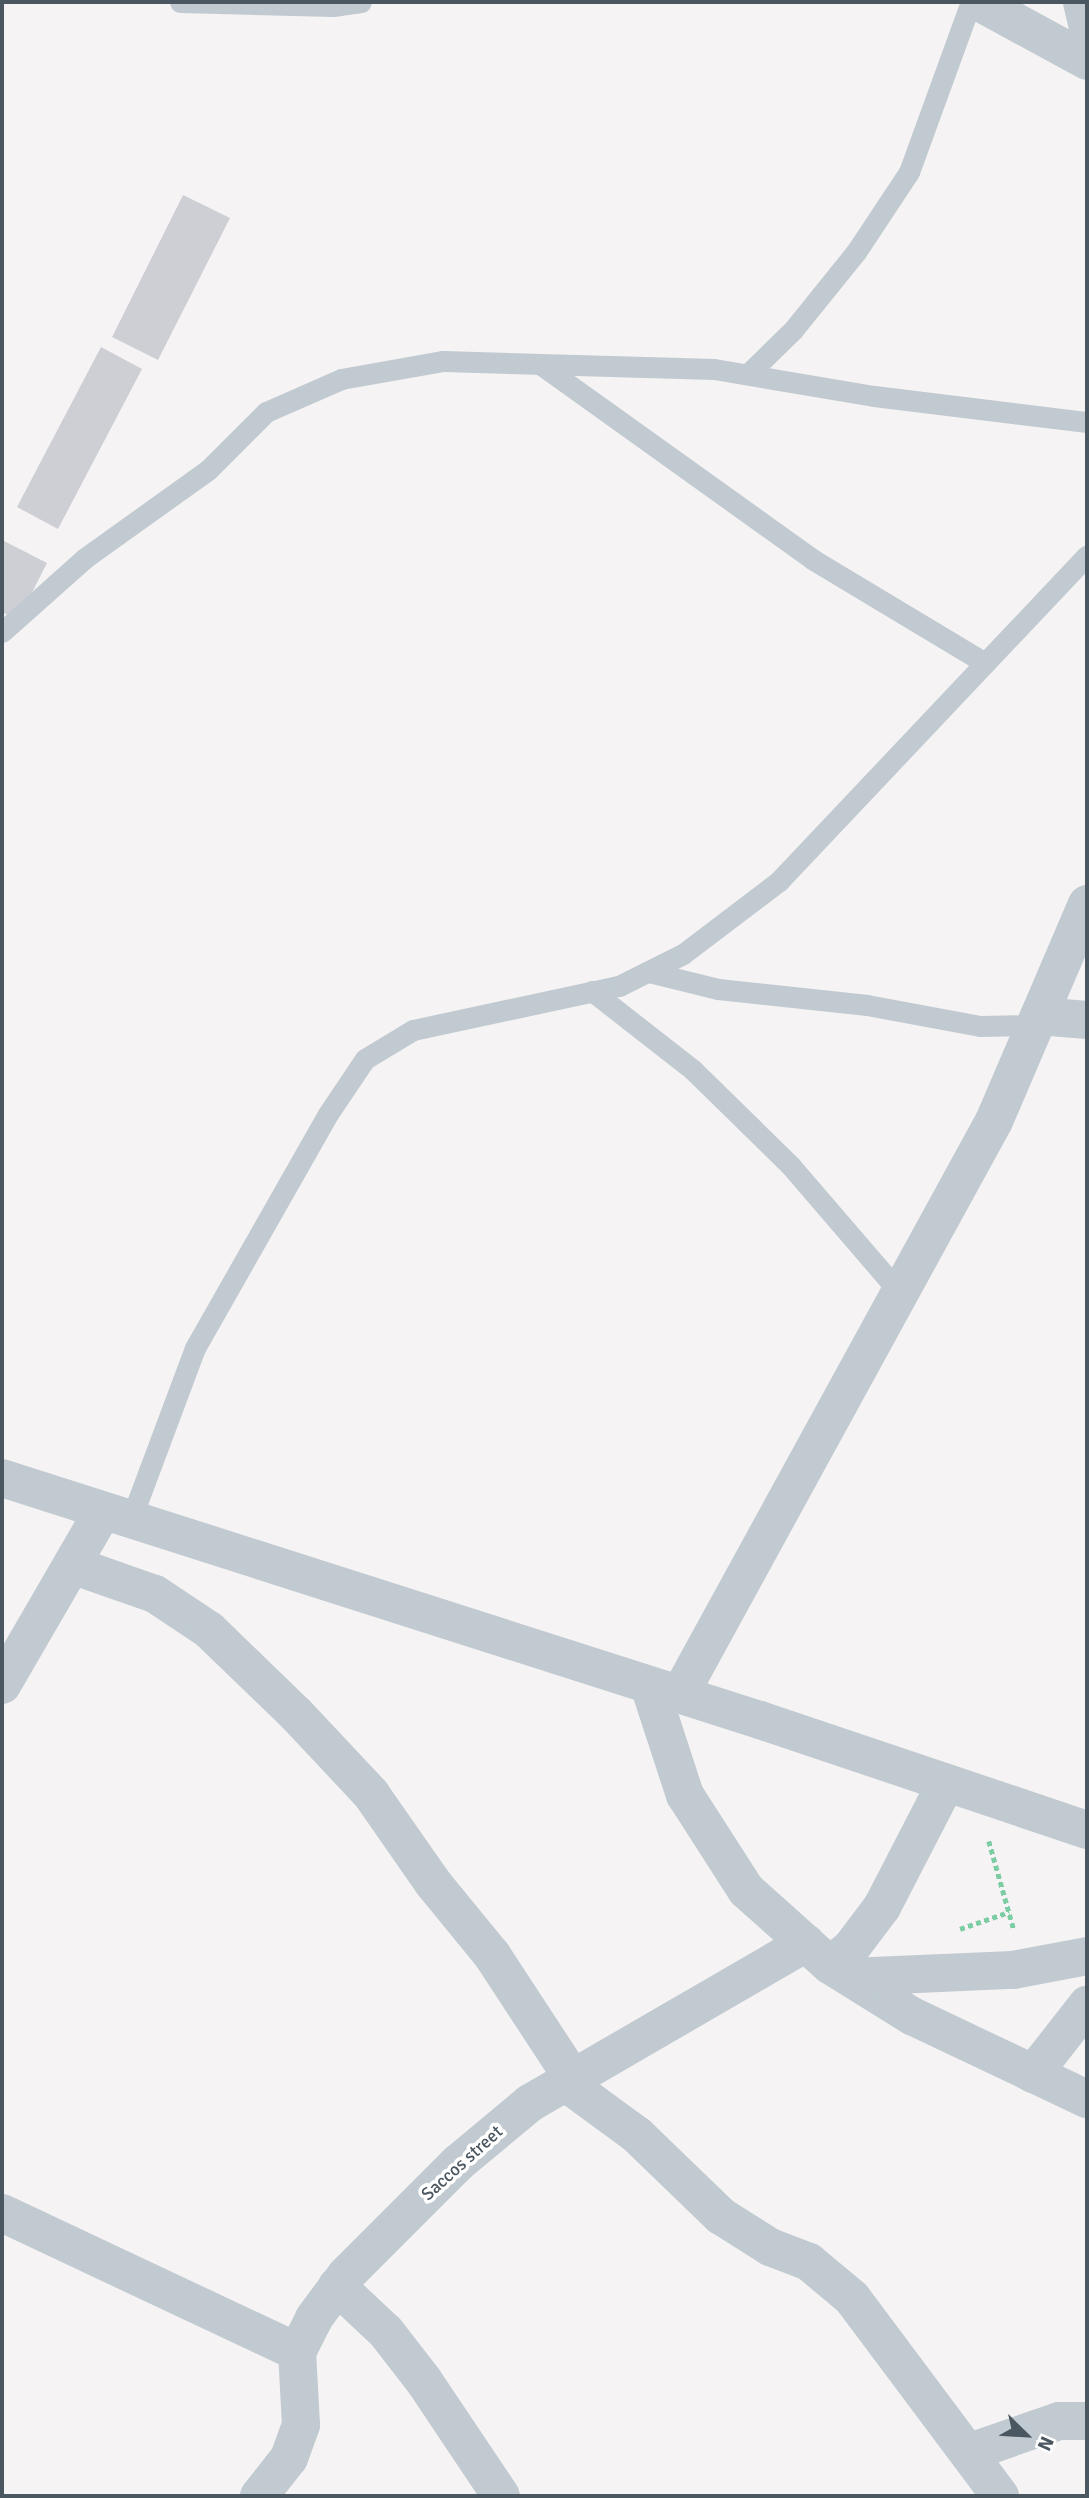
<!DOCTYPE html>
<html>
<head>
<meta charset="utf-8">
<style>
	body { margin:0 }
	#map { position:relative; width:1089px; height:2498px; overflow:hidden; background:#f5f3f3; font-family:Signika,sans-serif }
	div>[style] { position:absolute }
	[style*='--x'] { left:calc(var(--x)*1px); top:calc(var(--y)*1px); width:calc(var(--w)*1px); rotate:calc(var(--a)*1deg) }
	.building>* { inset:0; background:#cdcfd5 }
	.path>* { height:4.5px; margin-top:-2.25px; transform-origin:0; background:repeating-linear-gradient(90deg,#7ccda4 0 5px,transparent 0 8.5px) }
	.service>* { height:21px; margin:-10.5px; padding:0 10.5px; transform-origin:10.5px; border-radius:10.5px; background:#c1cad1 }
	.minor>* { height:38px; margin:-19px; padding:0 19px; transform-origin:19px; border-radius:19px; background:#c1cad1 }
	.tertiary>* { height:38px; margin:-19px; padding:0 19px; transform-origin:19px; border-radius:19px; background:#c1cad1 }
	span { translate:-50% -50%; white-space:nowrap; text-align:center; line-height:1.15; -webkit-text-stroke:7px #fff; paint-order:stroke }
	.street-label { font-size:18px; color:#4a5660 }
	.frame { position:absolute; inset:0; border:4px solid #4a5660; pointer-events:none }
	.north { position:absolute; left:991px; top:2400px; width:70px; height:70px; -webkit-text-stroke:5px #fff; paint-order:stroke; rotate:114deg; font-size:19px; font-weight:700; line-height:28px; text-align:center; color:#4a5660 }
	.north::after { content:''; display:block; margin:auto; width:24px; height:32px; background:#4a5660; clip-path:polygon(50% 0,100% 100%,50% 72%,0 100%) }
</style>
</head>
<body>
<div id="map">
	<div class="building">
		<i style="clip-path:polygon(183px 195px,230px 218px,158px 360px,112px 337px)"></i>
		<i style="clip-path:polygon(101px 347px,142px 369px,58px 529px,17px 507px)"></i>
		<i style="clip-path:polygon(2px 540px,47px 563px,18px 620px,2px 612px)"></i>
	</div>
	<div class="path">
		<i style="--x:989;--y:1841;--w:92;--a:74.3"></i>
		<i style="--x:960;--y:1929;--w:52;--a:-19.1"></i>
	</div>
	<div class="service">
		<i style="--x:180;--y:2;--w:153;--a:1.5"></i>
		<i style="--x:333;--y:6;--w:28;--a:-8"></i>
		<i style="--x:540;--y:364;--w:335;--a:35.6"></i>
		<i style="--x:812;--y:559;--w:202;--a:31"></i>
		<i style="--x:748;--y:374;--w:63;--a:-44.4"></i>
		<i style="--x:793;--y:330;--w:100;--a:-51.1"></i>
		<i style="--x:856;--y:252;--w:96;--a:-56.5"></i>
		<i style="--x:909;--y:172;--w:181;--a:-70"></i>
		<i style="--x:2;--y:632;--w:111;--a:-41.7"></i>
		<i style="--x:85;--y:558;--w:151;--a:-35.6"></i>
		<i style="--x:208;--y:470;--w:82;--a:-45"></i>
		<i style="--x:266;--y:412;--w:82;--a:-23.7"></i>
		<i style="--x:341;--y:379;--w:104;--a:-10"></i>
		<i style="--x:443;--y:361;--w:271;--a:1.7"></i>
		<i style="--x:714;--y:369;--w:162;--a:9.6"></i>
		<i style="--x:874;--y:396;--w:215;--a:7"></i>
		<i style="--x:649;--y:972;--w:71;--a:13.8"></i>
		<i style="--x:718;--y:989;--w:150;--a:6.1"></i>
		<i style="--x:867;--y:1005;--w:115;--a:10.5"></i>
		<i style="--x:980;--y:1026;--w:55;--a:-1"></i>
		<i style="--x:592;--y:991;--w:128;--a:38"></i>
		<i style="--x:693;--y:1070;--w:136;--a:44.4"></i>
		<i style="--x:790;--y:1165;--w:170;--a:49.3"></i>
		<i style="--x:131;--y:1519;--w:183;--a:-69.5"></i>
		<i style="--x:195;--y:1348;--w:269;--a:-60.4"></i>
		<i style="--x:328;--y:1114;--w:66;--a:-56.1"></i>
		<i style="--x:365;--y:1059;--w:56;--a:-31.1"></i>
		<i style="--x:413;--y:1030;--w:211;--a:-12.1"></i>
		<i style="--x:619;--y:986;--w:72;--a:-26.6"></i>
		<i style="--x:683;--y:954;--w:121;--a:-37.2"></i>
		<i style="--x:779;--y:881;--w:448;--a:-46.6"></i>
	</div>
	<div class="minor">
		<i style="--x:979;--y:2;--w:123;--a:28.6"></i>
		<i style="--x:1082;--y:2;--w:22;--a:77"></i>
		<i style="--x:1039;--y:1016;--w:48;--a:4.8"></i>
		<i style="--x:72;--y:1565;--w:88;--a:19.3"></i>
		<i style="--x:155;--y:1594;--w:65;--a:33.7"></i>
		<i style="--x:209;--y:1630;--w:121;--a:44"></i>
		<i style="--x:296;--y:1714;--w:110;--a:46.8"></i>
		<i style="--x:371;--y:1794;--w:108;--a:55.1"></i>
		<i style="--x:433;--y:1883;--w:93;--a:50.7"></i>
		<i style="--x:492;--y:1955;--w:148;--a:56.8"></i>
		<i style="--x:2;--y:1685;--w:201;--a:-59.9"></i>
		<i style="--x:649;--y:1685;--w:116;--a:71.9"></i>
		<i style="--x:685;--y:1795;--w:113;--a:57.3"></i>
		<i style="--x:746;--y:1890;--w:113;--a:41.8"></i>
		<i style="--x:830;--y:1965;--w:97;--a:31.9"></i>
		<i style="--x:912;--y:2016;--w:194;--a:25.4"></i>
		<i style="--x:680;--y:1694;--w:653;--a:-61.28"></i>
		<i style="--x:994;--y:1121;--w:236;--a:-66.8"></i>
		<i style="--x:830;--y:1965;--w:27;--a:-39"></i>
		<i style="--x:851;--y:1948;--w:51;--a:-52.9"></i>
		<i style="--x:882;--y:1907;--w:140;--a:-62.7"></i>
		<i style="--x:850;--y:1977;--w:163;--a:-2.5"></i>
		<i style="--x:1013;--y:1970;--w:75;--a:-10.7"></i>
		<i style="--x:1033;--y:2074;--w:88;--a:-52"></i>
		<i style="--x:566;--y:2083;--w:88;--a:36.2"></i>
		<i style="--x:637;--y:2135;--w:117;--a:44"></i>
		<i style="--x:721;--y:2216;--w:58;--a:32.3"></i>
		<i style="--x:770;--y:2247;--w:42;--a:21"></i>
		<i style="--x:809;--y:2262;--w:56;--a:39.9"></i>
		<i style="--x:852;--y:2298;--w:247;--a:53.2"></i>
		<i style="--x:2;--y:2213;--w:326;--a:25.2"></i>
		<i style="--x:337;--y:2286;--w:67;--a:43.2"></i>
		<i style="--x:386;--y:2332;--w:62;--a:52.2"></i>
		<i style="--x:424;--y:2381;--w:138;--a:56.2"></i>
		<i style="--x:970;--y:2452;--w:94;--a:-19.2"></i>
		<i style="--x:1059;--y:2421;--w:28;--a:0"></i>
		<i style="--x:259;--y:2496;--w:48;--a:-51.7"></i>
		<i style="--x:289;--y:2458;--w:35;--a:-70"></i>
		<i style="--x:301;--y:2425;--w:73;--a:-93.1"></i>
		<i style="--x:297;--y:2352;--w:38;--a:-63"></i>
		<i style="--x:314;--y:2318;--w:54;--a:-53.3"></i>
		<i style="--x:346;--y:2275;--w:158;--a:-45"></i>
		<i style="--x:458;--y:2163;--w:94;--a:-39.8"></i>
		<i style="--x:530;--y:2103;--w:319;--a:-30.1"></i>
	</div>
	<div class="tertiary">
		<i style="--x:2;--y:1478;--w:796;--a:17.71"></i>
		<i style="--x:760;--y:1720;--w:345;--a:18.6"></i>
	</div>
	<div class="street-label">
		<span style="left:462px;top:2163px;rotate:-42deg">Saccos street</span>
	</div>
	<div class="frame"></div>
	<div class="north">N</div>
</div>
</body>
</html>
